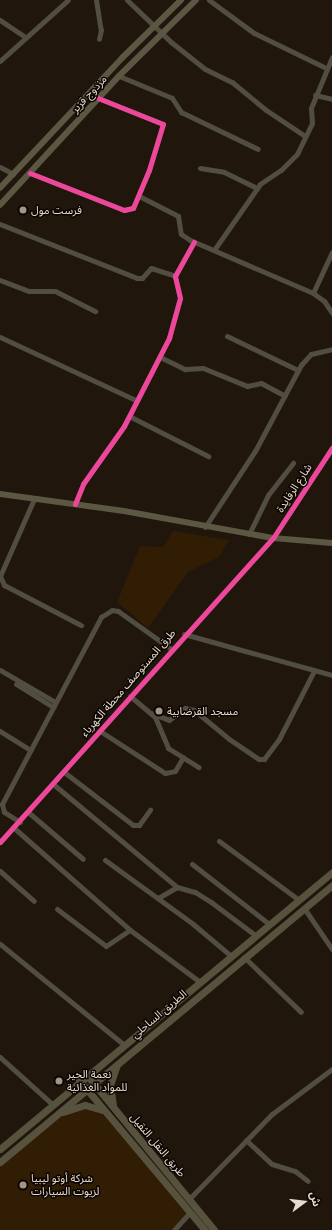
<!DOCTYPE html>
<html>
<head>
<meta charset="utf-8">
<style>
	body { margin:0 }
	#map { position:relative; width:332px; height:1230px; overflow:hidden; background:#20160c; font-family:"Golos Text","Noto Sans Arabic",sans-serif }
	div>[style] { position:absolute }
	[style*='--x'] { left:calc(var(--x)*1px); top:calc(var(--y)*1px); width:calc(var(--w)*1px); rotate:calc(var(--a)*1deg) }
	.built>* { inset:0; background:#311c04 }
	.minor>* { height:5px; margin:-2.5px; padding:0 2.5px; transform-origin:2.5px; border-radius:2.5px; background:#514d40 }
	.major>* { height:6px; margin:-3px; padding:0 3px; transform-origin:3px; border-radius:3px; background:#5b5742 }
	.highway>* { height:7px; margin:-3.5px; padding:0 3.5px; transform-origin:3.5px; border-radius:3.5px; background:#57523e }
	.cycleway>* { height:5px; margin:-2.5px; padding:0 2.5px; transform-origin:2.5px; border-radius:2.5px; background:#ed469a }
	.dots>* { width:11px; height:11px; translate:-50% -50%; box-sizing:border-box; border:2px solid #0b0501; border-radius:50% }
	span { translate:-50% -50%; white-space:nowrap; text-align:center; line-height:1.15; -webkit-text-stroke:3px #0b0501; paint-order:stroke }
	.street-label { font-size:11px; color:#e7dbcf }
	.poi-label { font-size:11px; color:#e7dbcf }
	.left { translate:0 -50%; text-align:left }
	.north { position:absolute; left:284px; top:1182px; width:40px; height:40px; -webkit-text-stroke:3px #0b0501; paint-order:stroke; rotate:75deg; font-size:11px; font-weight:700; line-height:16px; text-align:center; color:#e7dbcf }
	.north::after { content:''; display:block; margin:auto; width:14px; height:18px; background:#e7dbcf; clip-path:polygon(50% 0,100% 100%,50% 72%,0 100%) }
</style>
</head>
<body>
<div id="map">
	<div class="built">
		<i style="clip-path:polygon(173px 531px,229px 540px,219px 557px,188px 572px,148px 628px,117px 602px,140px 546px,163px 547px)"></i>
		<i style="clip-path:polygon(76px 1107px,97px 1108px,190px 1212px,174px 1230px,0 1230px,0 1162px,57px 1115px)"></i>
	</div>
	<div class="minor">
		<i style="--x:96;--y:0;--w:30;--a:81"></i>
		<i style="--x:101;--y:30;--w:9;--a:103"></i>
		<i style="--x:127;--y:0;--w:61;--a:43.7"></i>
		<i style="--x:171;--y:42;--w:43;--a:38.5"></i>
		<i style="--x:205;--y:69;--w:30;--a:26"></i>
		<i style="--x:232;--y:82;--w:44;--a:39.5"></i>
		<i style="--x:266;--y:110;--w:47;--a:33.7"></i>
		<i style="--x:209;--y:0;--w:56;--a:36.3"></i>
		<i style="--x:254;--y:33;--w:80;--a:25.9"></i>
		<i style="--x:0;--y:20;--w:30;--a:34"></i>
		<i style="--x:0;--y:61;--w:91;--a:-41.9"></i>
		<i style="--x:119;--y:76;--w:57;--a:22.5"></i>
		<i style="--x:172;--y:98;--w:17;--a:57"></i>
		<i style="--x:181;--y:112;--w:85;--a:25.7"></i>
		<i style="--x:315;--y:95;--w:17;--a:13"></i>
		<i style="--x:0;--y:167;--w:15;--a:28"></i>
		<i style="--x:200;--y:168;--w:24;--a:9"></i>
		<i style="--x:224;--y:172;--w:37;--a:26"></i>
		<i style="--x:30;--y:173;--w:101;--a:21.5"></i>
		<i style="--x:124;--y:210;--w:9;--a:-13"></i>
		<i style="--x:133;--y:208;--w:41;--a:-67.2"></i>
		<i style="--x:149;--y:170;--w:48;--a:-73.1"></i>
		<i style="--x:163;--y:124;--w:70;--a:-158.2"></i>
		<i style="--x:139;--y:196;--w:44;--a:27.1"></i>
		<i style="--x:178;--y:216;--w:18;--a:81"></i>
		<i style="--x:181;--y:234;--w:11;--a:34"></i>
		<i style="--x:190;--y:240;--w:134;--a:23.3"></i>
		<i style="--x:313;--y:293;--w:14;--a:36"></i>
		<i style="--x:324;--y:301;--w:14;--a:56"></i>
		<i style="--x:0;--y:224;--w:147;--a:21.5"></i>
		<i style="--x:137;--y:278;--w:5;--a:0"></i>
		<i style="--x:142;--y:278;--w:13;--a:-48"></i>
		<i style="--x:151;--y:268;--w:25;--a:18"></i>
		<i style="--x:214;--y:250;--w:80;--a:-55.1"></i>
		<i style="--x:260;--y:184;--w:25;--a:-34"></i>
		<i style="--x:281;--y:170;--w:23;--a:-45"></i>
		<i style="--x:297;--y:154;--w:34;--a:-64"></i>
		<i style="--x:312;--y:123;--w:15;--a:-94"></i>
		<i style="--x:311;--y:108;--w:55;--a:-67.6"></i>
		<i style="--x:0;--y:280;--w:31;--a:21"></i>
		<i style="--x:29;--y:291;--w:26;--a:0"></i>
		<i style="--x:55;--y:291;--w:45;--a:26.6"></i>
		<i style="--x:313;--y:293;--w:45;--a:-65.1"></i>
		<i style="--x:227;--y:336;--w:79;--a:25.6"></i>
		<i style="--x:0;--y:337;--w:150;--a:24.9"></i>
		<i style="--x:160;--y:357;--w:28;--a:26"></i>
		<i style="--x:185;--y:369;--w:18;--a:-3"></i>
		<i style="--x:203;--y:368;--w:48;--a:22.2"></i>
		<i style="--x:247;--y:386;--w:14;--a:-12"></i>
		<i style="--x:261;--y:383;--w:27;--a:28"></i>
		<i style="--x:129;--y:416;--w:89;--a:26.9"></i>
		<i style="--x:75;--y:504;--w:22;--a:-68"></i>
		<i style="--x:83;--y:484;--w:71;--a:-54.7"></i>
		<i style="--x:124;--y:426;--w:99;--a:-62.9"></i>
		<i style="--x:169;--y:338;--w:41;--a:-74.6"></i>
		<i style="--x:180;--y:298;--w:23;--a:-103"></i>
		<i style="--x:175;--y:276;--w:39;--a:-61"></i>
		<i style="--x:205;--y:527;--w:91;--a:-56.7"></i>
		<i style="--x:255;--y:451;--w:98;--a:-61.9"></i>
		<i style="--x:301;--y:365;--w:15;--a:-48"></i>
		<i style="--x:311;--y:354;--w:22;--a:-13"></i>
		<i style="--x:249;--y:534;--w:43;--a:-64"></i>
		<i style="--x:268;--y:495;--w:41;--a:-52"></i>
		<i style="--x:0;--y:576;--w:10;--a:66"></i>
		<i style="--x:4;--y:585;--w:87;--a:27.5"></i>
		<i style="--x:0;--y:576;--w:84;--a:-66.2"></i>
		<i style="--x:184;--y:634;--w:154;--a:15.5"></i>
		<i style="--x:0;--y:670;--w:64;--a:30.2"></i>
		<i style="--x:16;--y:684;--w:44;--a:31.9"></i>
		<i style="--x:130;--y:696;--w:33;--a:40"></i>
		<i style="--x:155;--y:717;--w:34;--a:67"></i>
		<i style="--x:168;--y:748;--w:36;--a:32"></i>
		<i style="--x:151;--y:713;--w:19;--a:21"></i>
		<i style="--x:169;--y:720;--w:20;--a:-37"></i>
		<i style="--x:185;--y:708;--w:9;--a:13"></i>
		<i style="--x:194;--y:710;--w:45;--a:39.6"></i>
		<i style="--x:229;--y:739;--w:36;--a:34"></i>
		<i style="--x:259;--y:759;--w:5;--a:0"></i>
		<i style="--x:264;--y:759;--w:25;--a:-53"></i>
		<i style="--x:279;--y:739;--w:76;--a:-62.8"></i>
		<i style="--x:0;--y:731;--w:36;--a:32"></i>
		<i style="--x:100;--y:731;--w:77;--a:32.9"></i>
		<i style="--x:165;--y:773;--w:10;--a:-11"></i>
		<i style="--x:175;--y:771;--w:16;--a:-60"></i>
		<i style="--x:64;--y:772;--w:87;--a:37.5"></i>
		<i style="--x:133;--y:825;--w:6;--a:0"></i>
		<i style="--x:139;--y:825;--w:19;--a:-54"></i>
		<i style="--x:53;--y:784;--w:161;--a:39.7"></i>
		<i style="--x:177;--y:887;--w:19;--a:16"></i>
		<i style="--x:195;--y:892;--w:19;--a:32"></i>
		<i style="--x:211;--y:902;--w:55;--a:36.9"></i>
		<i style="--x:28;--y:812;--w:72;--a:40.5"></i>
		<i style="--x:20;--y:822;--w:19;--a:-148"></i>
		<i style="--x:4;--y:812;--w:8;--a:-104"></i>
		<i style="--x:2;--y:804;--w:212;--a:-62.1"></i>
		<i style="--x:101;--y:617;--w:13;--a:-32"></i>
		<i style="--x:112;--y:610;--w:6;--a:9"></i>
		<i style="--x:118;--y:611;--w:65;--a:35.6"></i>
		<i style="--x:14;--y:828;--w:154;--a:41.3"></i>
		<i style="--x:130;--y:930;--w:87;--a:36.6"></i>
		<i style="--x:219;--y:841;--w:99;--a:36.4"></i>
		<i style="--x:0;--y:842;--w:409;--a:-48.1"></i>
		<i style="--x:273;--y:538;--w:108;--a:-56.8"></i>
		<i style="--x:105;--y:860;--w:109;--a:36"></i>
		<i style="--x:193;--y:924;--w:50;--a:40.1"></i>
		<i style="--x:192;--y:864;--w:98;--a:37.9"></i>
		<i style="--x:0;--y:871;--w:45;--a:41.4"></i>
		<i style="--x:158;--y:898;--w:22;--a:-30"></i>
		<i style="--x:304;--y:908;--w:50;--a:55.7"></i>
		<i style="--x:57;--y:909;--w:61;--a:37.1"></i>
		<i style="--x:106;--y:946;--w:29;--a:-34"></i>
		<i style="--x:0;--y:944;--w:159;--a:39.1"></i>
		<i style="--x:244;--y:957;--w:79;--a:44"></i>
		<i style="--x:0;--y:1057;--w:70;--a:42.1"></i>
		<i style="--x:246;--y:1140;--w:35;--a:43"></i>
		<i style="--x:272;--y:1164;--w:24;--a:17"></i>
		<i style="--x:295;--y:1171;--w:16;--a:38"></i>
		<i style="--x:189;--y:1199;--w:119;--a:-45.7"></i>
		<i style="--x:272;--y:1114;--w:75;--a:-36.9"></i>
		<i style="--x:174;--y:1230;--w:24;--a:-48"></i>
	</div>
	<div class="major">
		<i style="--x:0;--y:188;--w:178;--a:-46.8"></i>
		<i style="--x:122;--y:58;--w:83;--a:-44.5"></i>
		<i style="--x:0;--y:205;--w:176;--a:-47.3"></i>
		<i style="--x:119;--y:76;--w:108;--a:-44.6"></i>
		<i style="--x:0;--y:494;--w:125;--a:7.8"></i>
		<i style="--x:124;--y:511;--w:151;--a:10.3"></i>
		<i style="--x:273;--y:538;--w:59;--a:4.8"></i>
	</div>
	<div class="highway">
		<i style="--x:86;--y:1074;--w:202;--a:50.6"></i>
		<i style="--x:79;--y:1080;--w:196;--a:50"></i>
		<i style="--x:113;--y:1105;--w:20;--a:-99"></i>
		<i style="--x:110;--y:1085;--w:21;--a:-71"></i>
		<i style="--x:63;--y:1112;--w:23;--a:-18"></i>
		<i style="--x:85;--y:1105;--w:18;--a:16"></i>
		<i style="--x:0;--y:1149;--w:432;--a:-39.8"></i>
		<i style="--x:0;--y:1162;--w:432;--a:-39.8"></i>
	</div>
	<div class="cycleway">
		<i style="--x:30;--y:173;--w:101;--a:21.5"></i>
		<i style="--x:124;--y:210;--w:9;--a:-13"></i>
		<i style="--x:133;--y:208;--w:41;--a:-67.2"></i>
		<i style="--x:149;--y:170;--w:48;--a:-73.1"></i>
		<i style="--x:163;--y:124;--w:70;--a:-158.2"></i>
		<i style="--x:75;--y:504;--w:22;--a:-68"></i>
		<i style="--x:83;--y:484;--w:71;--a:-54.7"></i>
		<i style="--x:124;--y:426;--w:99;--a:-62.9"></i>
		<i style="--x:169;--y:338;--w:41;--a:-74.6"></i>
		<i style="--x:180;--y:298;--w:23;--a:-103"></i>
		<i style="--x:175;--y:276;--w:39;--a:-61"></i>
		<i style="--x:0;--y:842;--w:409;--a:-48.1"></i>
		<i style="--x:273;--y:538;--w:108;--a:-56.8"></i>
	</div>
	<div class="dots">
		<i style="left:23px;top:210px;background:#a1968b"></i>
		<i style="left:159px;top:711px;background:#a1968b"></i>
		<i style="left:59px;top:1081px;background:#a1968b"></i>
		<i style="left:23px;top:1185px;background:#a1968b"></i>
	</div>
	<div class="street-label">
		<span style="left:89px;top:94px;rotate:-47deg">مزدوج قزير</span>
		<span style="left:294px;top:488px;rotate:-57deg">شارع الرفايدة</span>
		<span style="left:128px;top:683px;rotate:-49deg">طرق المستوصف محطة الكهرباء</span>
		<span style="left:159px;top:1014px;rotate:-40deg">الطريق الساحلي</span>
		<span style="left:158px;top:1145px;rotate:50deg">طريق النقل الثقيل</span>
	</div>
	<div class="poi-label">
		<span class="left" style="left:31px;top:210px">فرست مول</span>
		<span class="left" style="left:167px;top:711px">مسجد القرضابية</span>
		<span class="left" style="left:67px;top:1081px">نعمة الخير<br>للمواد الغذائية</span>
		<span class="left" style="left:31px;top:1185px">شركة أوتو ليبيا<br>لزيوت السيارات</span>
	</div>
	<div class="north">ش</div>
</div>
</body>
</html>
